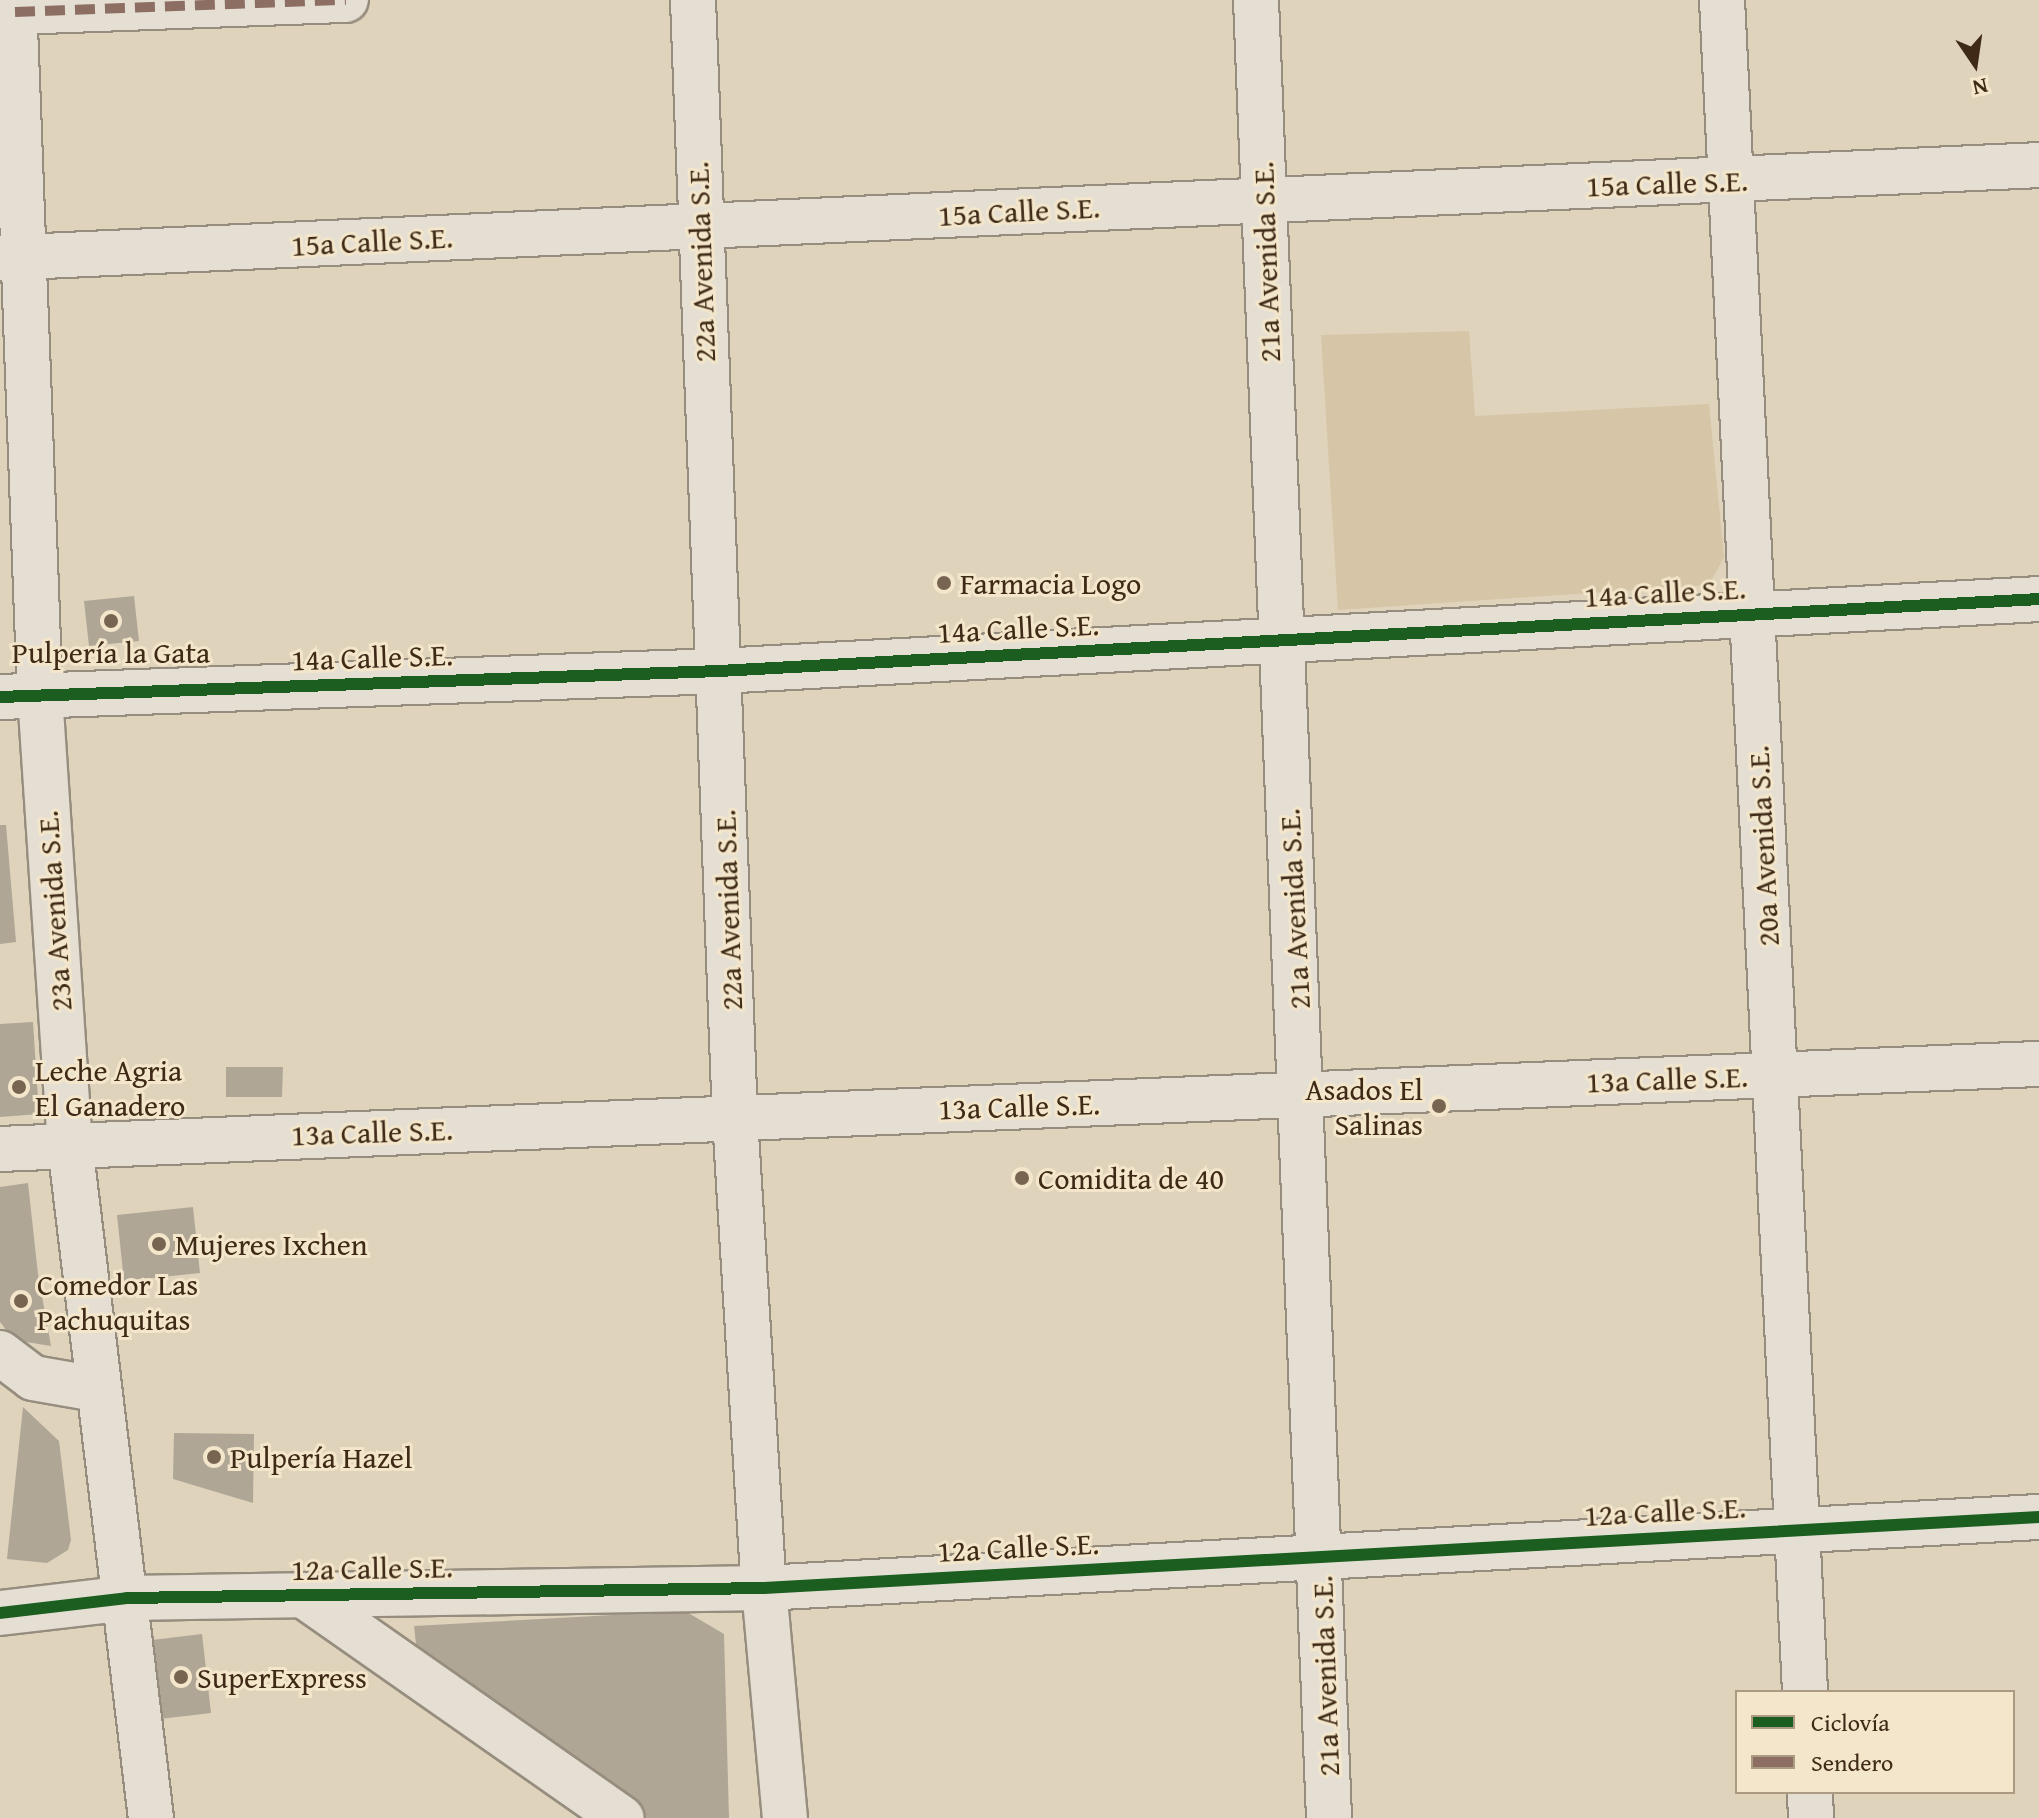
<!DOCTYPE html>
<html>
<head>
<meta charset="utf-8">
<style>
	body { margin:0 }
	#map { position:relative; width:2039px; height:1818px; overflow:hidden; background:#dfd3bc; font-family:"Gentium Book Plus",serif }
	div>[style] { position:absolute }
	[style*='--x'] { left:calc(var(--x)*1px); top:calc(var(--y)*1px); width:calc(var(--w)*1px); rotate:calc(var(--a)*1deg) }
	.green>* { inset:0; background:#d6c5a6 }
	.building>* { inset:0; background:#afa696 }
	.roads { filter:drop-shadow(2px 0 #968d7e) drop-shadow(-2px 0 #968d7e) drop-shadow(0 2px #968d7e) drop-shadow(0 -2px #968d7e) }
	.minor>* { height:44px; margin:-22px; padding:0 22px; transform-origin:22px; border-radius:22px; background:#e5dfd3 }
	.quiet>* { height:10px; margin-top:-5px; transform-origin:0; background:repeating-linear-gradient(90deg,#8d6e63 0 20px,transparent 0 30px) }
	.cycleway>* { height:12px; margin:-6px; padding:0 6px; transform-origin:6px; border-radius:6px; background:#1b5e20 }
	.dots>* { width:22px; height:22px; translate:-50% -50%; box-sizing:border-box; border:4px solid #f3e6ca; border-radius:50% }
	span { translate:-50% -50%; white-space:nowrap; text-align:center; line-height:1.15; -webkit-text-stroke:6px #f3e6ca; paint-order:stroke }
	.street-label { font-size:30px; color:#3f2a17 }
	.poi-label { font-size:30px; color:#3f2a17 }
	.left { translate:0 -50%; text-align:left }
	.right { translate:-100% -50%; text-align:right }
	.legend { position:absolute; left:1735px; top:1690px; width:280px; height:104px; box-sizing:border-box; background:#f3e6ca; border:2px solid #ab9b82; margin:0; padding:10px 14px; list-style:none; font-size:24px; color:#3f2a17 }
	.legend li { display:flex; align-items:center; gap:16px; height:40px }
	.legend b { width:40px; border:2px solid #ab9b82 }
	.north { position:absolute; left:1935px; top:24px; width:80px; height:80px; -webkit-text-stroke:6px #f3e6ca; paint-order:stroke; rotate:167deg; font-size:22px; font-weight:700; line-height:32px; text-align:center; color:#3f2a17 }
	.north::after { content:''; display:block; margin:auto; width:28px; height:36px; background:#3f2a17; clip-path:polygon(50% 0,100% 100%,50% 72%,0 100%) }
</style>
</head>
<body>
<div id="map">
	<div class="green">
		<i style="clip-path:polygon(1469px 331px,1475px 416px,1709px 404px,1724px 557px,1709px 585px,1338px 610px,1321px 335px)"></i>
	</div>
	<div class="building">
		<i style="clip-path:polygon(134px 596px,139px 641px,89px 646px,84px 601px)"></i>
		<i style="clip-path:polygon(0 825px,6px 825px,16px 942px,0 944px)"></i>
		<i style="clip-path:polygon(33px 1022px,39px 1114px,0 1117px,0 1024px)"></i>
		<i style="clip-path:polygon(226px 1067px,283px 1067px,282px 1097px,226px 1097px)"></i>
		<i style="clip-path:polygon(28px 1183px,38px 1274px,51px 1346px,14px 1340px,0 1322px,0 1187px)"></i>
		<i style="clip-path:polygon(193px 1207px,200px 1273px,124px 1281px,117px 1215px)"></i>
		<i style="clip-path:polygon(23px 1407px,59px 1441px,71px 1540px,68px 1550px,47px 1563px,7px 1559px)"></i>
		<i style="clip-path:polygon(174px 1433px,254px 1434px,253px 1503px,173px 1479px)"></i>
		<i style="clip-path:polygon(685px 1611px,724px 1634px,729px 1818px,647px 1818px,417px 1653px,414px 1626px)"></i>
		<i style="clip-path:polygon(202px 1634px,211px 1713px,160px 1719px,152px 1640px)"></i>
	</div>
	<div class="roads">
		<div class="minor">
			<i style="--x:14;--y:0;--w:695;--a:87.86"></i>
			<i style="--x:40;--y:695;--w:451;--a:86.2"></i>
			<i style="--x:70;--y:1145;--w:678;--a:83.14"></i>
			<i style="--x:693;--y:0;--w:1119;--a:87.85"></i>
			<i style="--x:735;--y:1118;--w:471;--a:86.5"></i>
			<i style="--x:764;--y:1588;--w:231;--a:84.8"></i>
			<i style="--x:1256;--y:0;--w:1819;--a:87.7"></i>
			<i style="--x:1722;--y:0;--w:1694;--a:87.19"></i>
			<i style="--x:15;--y:12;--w:331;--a:-2.1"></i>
			<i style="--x:0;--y:258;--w:2041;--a:-2.61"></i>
			<i style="--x:0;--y:697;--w:719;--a:-2.07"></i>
			<i style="--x:719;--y:671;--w:1322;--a:-3.12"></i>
			<i style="--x:0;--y:1149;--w:2041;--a:-2.39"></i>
			<i style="--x:0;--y:1353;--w:41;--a:37.1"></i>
			<i style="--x:33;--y:1378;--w:64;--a:9.9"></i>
			<i style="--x:303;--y:1595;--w:389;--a:35"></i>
			<i style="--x:0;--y:1613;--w:128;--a:-6.7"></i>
			<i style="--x:127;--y:1598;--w:637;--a:-0.9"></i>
			<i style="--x:764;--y:1588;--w:1277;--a:-3.19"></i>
			<i style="--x:1810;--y:1792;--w:26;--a:88"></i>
		</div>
	</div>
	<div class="quiet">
		<i style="--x:15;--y:12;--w:331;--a:-2.1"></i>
	</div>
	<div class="cycleway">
		<i style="--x:0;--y:697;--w:719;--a:-2.07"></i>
		<i style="--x:719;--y:671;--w:1322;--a:-3.12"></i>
		<i style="--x:0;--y:1613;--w:128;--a:-6.7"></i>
		<i style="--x:127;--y:1598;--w:637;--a:-0.9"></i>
		<i style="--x:764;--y:1588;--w:1277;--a:-3.19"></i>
	</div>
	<div class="dots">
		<i style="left:944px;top:583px;background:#776551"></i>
		<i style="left:111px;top:621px;background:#776551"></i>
		<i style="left:19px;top:1087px;background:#776551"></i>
		<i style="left:1439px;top:1106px;background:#776551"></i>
		<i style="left:1022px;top:1178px;background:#776551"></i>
		<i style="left:159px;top:1244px;background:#776551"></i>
		<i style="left:21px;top:1301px;background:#776551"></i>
		<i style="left:214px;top:1457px;background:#776551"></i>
		<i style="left:181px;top:1677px;background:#776551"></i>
	</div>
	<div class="street-label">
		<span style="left:1667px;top:183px;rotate:-2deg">15a Calle S.E.</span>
		<span style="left:1019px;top:211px;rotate:-3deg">15a Calle S.E.</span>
		<span style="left:372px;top:241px;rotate:-3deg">15a Calle S.E.</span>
		<span style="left:701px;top:262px;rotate:-92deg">22a Avenida S.E.</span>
		<span style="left:1266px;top:262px;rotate:-92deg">21a Avenida S.E.</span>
		<span style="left:1665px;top:592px;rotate:-3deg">14a Calle S.E.</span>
		<span style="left:1018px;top:628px;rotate:-3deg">14a Calle S.E.</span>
		<span style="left:372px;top:657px;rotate:-2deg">14a Calle S.E.</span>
		<span style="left:1763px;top:846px;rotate:-93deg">20a Avenida S.E.</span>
		<span style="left:1294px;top:909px;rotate:-93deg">21a Avenida S.E.</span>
		<span style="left:728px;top:910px;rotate:-92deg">22a Avenida S.E.</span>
		<span style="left:54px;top:911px;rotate:-94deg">23a Avenida S.E.</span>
		<span style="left:1667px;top:1079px;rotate:-2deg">13a Calle S.E.</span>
		<span style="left:1019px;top:1106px;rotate:-2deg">13a Calle S.E.</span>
		<span style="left:372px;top:1132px;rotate:-2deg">13a Calle S.E.</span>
		<span style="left:1665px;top:1511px;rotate:-3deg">12a Calle S.E.</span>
		<span style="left:1018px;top:1547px;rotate:-3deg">12a Calle S.E.</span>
		<span style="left:372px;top:1568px;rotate:-1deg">12a Calle S.E.</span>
		<span style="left:1325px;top:1676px;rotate:-92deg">21a Avenida S.E.</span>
	</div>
	<div class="poi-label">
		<span class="left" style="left:960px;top:583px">Farmacia Logo</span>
		<span style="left:111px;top:652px">Pulpería la Gata</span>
		<span class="left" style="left:35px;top:1087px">Leche Agria<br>El Ganadero</span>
		<span class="right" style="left:1423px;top:1106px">Asados El<br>Salinas</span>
		<span class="left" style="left:1038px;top:1178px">Comidita de 40</span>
		<span class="left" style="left:175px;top:1244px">Mujeres Ixchen</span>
		<span class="left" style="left:37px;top:1301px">Comedor Las<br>Pachuquitas</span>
		<span class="left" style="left:230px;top:1457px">Pulpería Hazel</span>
		<span class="left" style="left:197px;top:1677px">SuperExpress</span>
	</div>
	<ul class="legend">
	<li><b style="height:10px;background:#1b5e20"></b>Ciclovía</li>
	<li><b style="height:10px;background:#8d6e63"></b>Sendero</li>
	</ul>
	<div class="north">N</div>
</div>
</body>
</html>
